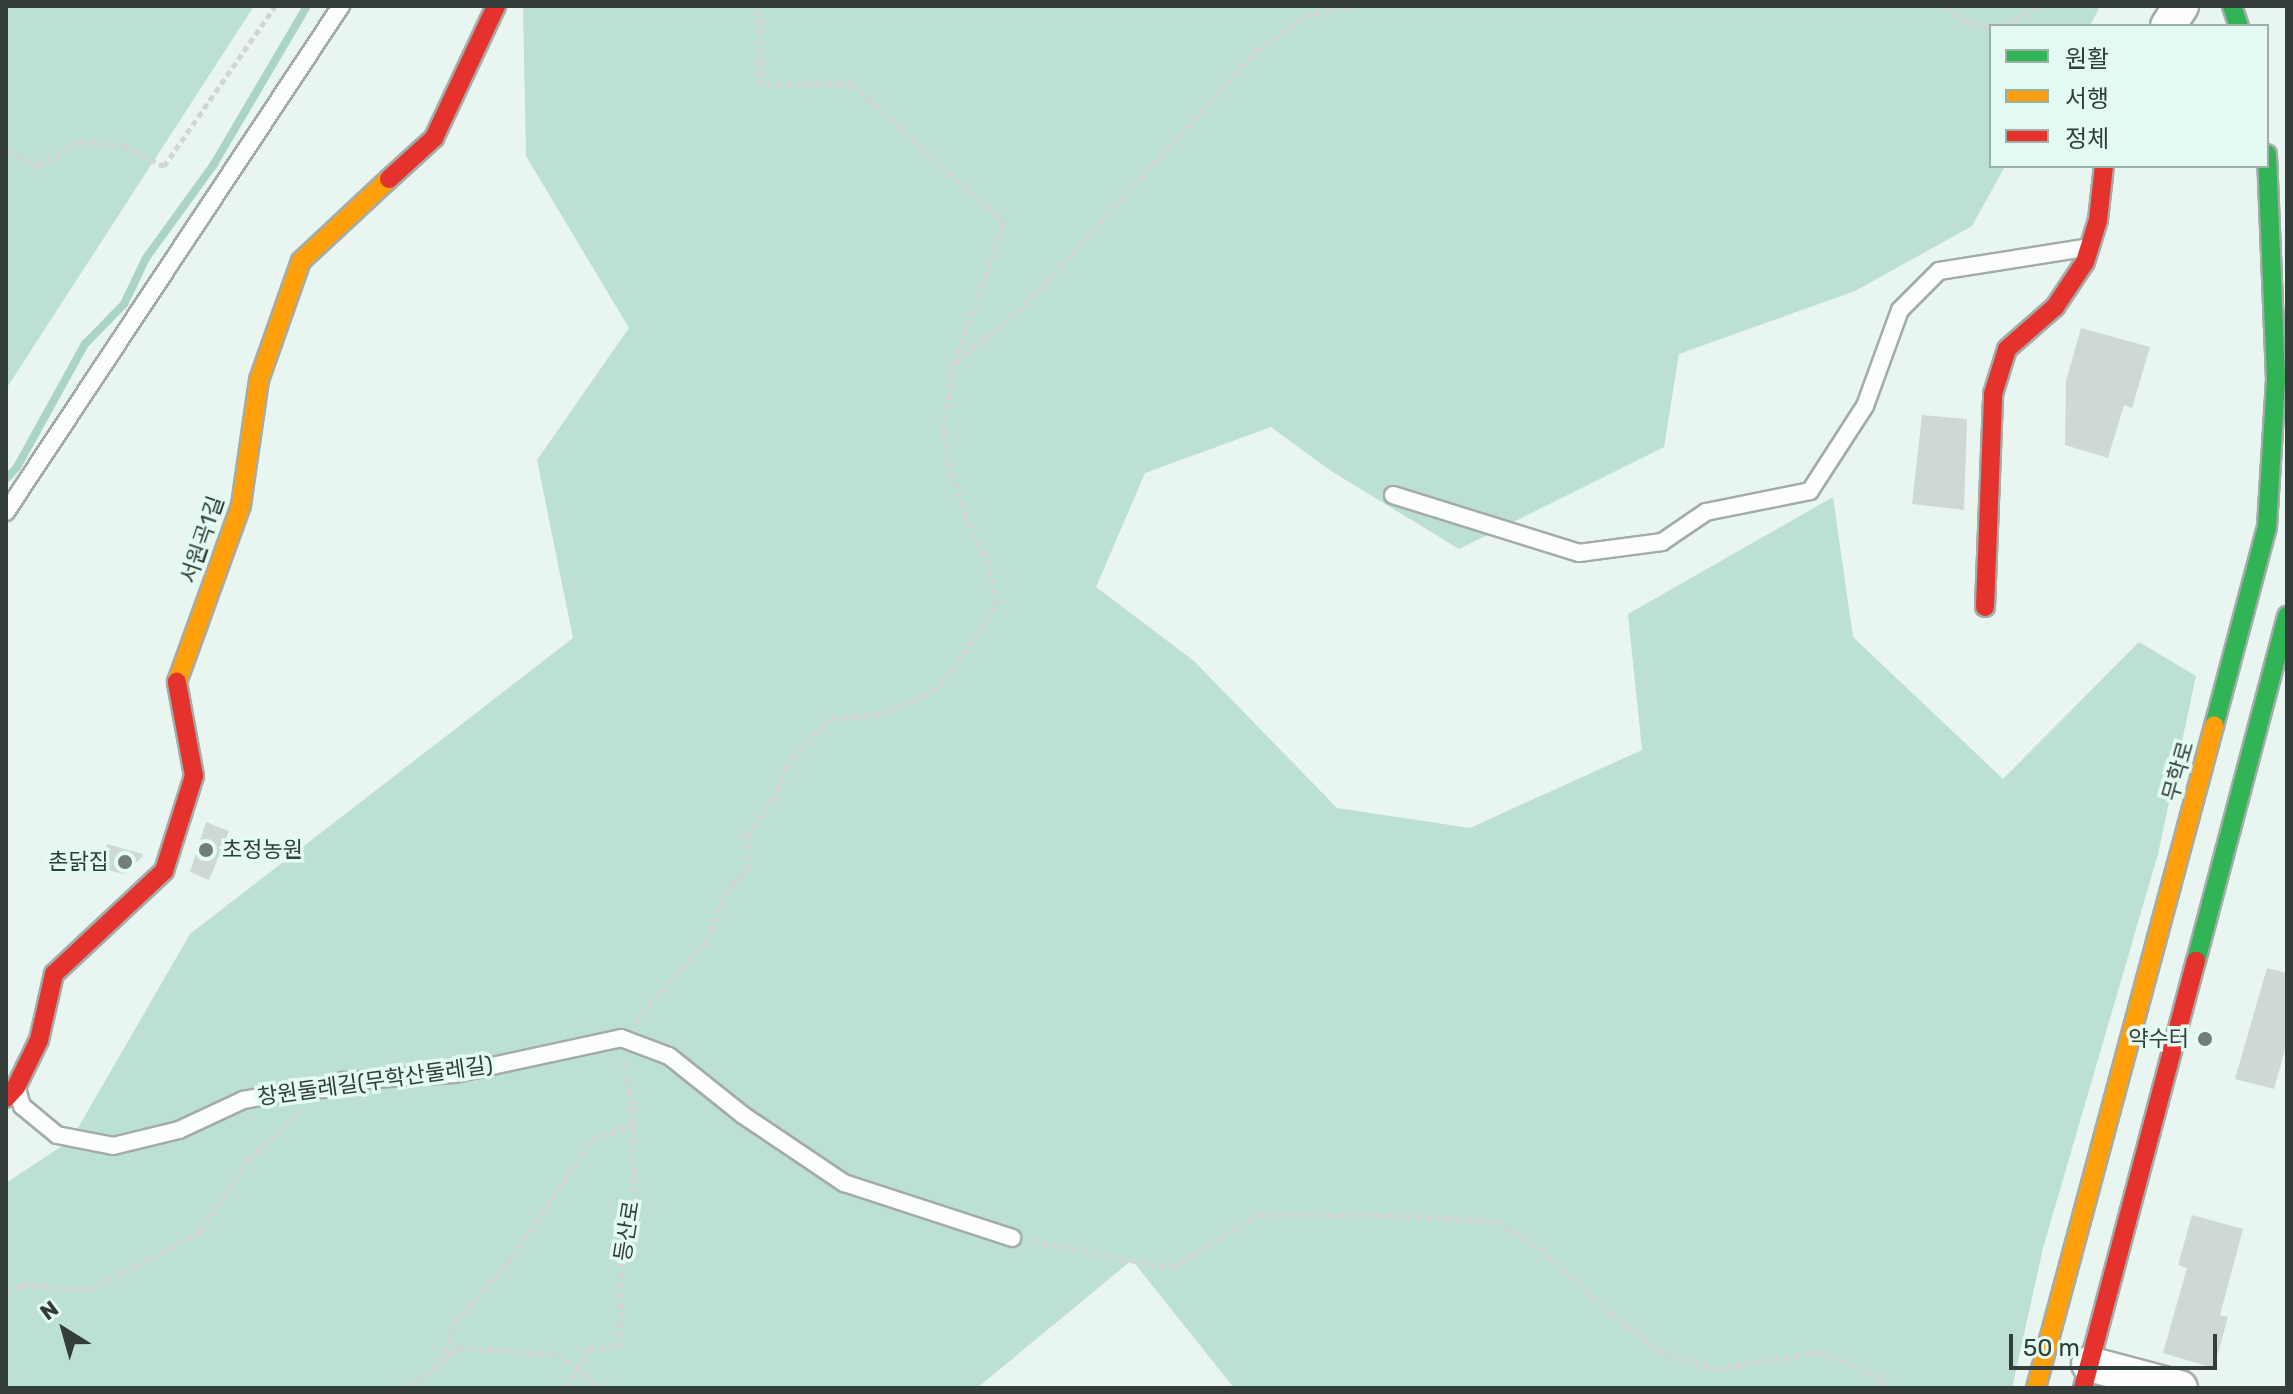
<!DOCTYPE html>
<html>
<head>
<meta charset="utf-8">
<style>
	body { margin:0 }
	#map { position:relative; width:2293px; height:1394px; overflow:hidden; background:#e9f5f0; font-family:Rubik,"Noto Sans KR",sans-serif }
	div>[style] { position:absolute }
	[style*='--x'] { left:calc(var(--x)*1px); top:calc(var(--y)*1px); width:calc(var(--w)*1px); rotate:calc(var(--a)*1deg) }
	.forest>* { inset:0; background:#bce0d2 }
	.stream>* { height:8px; margin:-4px; padding:0 4px; transform-origin:4px; border-radius:4px; background:#aad4c3 }
	.building>* { inset:0; background:#cfd9d4 }
	.path>* { height:5px; margin-top:-2.5px; transform-origin:0; background:repeating-linear-gradient(90deg,#d1d5d4 0 6px,transparent 0 10px) }
	.roads { filter:drop-shadow(2px 0 #a3aca8) drop-shadow(-2px 0 #a3aca8) drop-shadow(0 2px #a3aca8) drop-shadow(0 -2px #a3aca8) }
	.lane>* { height:16px; margin:-8px; padding:0 8px; transform-origin:8px; border-radius:8px; background:#fcfefd }
	.street>* { height:34px; margin:-17px; padding:0 17px; transform-origin:17px; border-radius:17px; background:#fcfefd }
	.fast>* { height:18px; margin:-9px; padding:0 9px; transform-origin:9px; border-radius:9px; background:#30b455 }
	.slow>* { height:18px; margin:-9px; padding:0 9px; transform-origin:9px; border-radius:9px; background:#ff9f0a }
	.jam>* { height:18px; margin:-9px; padding:0 9px; transform-origin:9px; border-radius:9px; background:#e5322d }
	.dots>* { width:22px; height:22px; translate:-50% -50%; box-sizing:border-box; border:4px solid #e3fbf1; border-radius:50% }
	span { translate:-50% -50%; white-space:nowrap; text-align:center; line-height:1.15; -webkit-text-stroke:7px #e3fbf1; paint-order:stroke }
	.street-label { font-size:22px; color:#333d39 }
	.poi-label { font-size:22px; color:#333d39 }
	.left { translate:0 -50%; text-align:left }
	.right { translate:-100% -50%; text-align:right }
	.frame { position:absolute; inset:0; border:8px solid #333d39; pointer-events:none }
	.legend { position:absolute; left:1989px; top:24px; width:280px; height:144px; box-sizing:border-box; background:#e3fbf1; border:2px solid #9dafa7; margin:0; padding:10px 14px; list-style:none; font-size:24px; color:#333d39 }
	.legend li { display:flex; align-items:center; gap:16px; height:40px }
	.legend b { width:40px; border:2px solid #9dafa7 }
	.north { position:absolute; left:24px; top:1290px; width:80px; height:80px; -webkit-text-stroke:6px #e3fbf1; paint-order:stroke; rotate:323deg; font-size:22px; font-weight:700; line-height:32px; text-align:center; color:#333d39 }
	.north::after { content:''; display:block; margin:auto; width:28px; height:36px; background:#333d39; clip-path:polygon(50% 0,100% 100%,50% 72%,0 100%) }
	.scale { position:absolute; left:2009px; top:1334px; width:208px; height:36px; box-sizing:border-box; border:4px solid #333d39; border-top:0; padding-left:10px; font-size:24px; line-height:28px; white-space:nowrap; color:#333d39; -webkit-text-stroke:6px #e3fbf1; paint-order:stroke }
</style>
</head>
<body>
<div id="map">
	<div class="forest">
		<i style="clip-path:polygon(6px 6px,254px 6px,6px 389px)"></i>
		<i style="clip-path:polygon(523px 6px,2100px 6px,2090px 26px,1991px 26px,1991px 166px,2005px 166px,1972px 226px,1855px 291px,1679px 354px,1664px 447px,1459px 549px,1331px 471px,1271px 427px,1145px 473px,1096px 587px,1194px 661px,1337px 808px,1470px 828px,1642px 750px,1628px 614px,1833px 497px,1853px 637px,2003px 779px,2139px 642px,2196px 676px,2158px 854px,2043px 1248px,2012px 1388px,1234px 1388px,1132px 1260px,977px 1388px,6px 1388px,6px 1183px,71px 1140px,190px 934px,573px 638px,537px 460px,629px 328px,526px 156px)"></i>
	</div>
	<div class="stream">
		<i style="--x:6;--y:479;--w:16;--a:-47"></i>
		<i style="--x:17;--y:467;--w:141;--a:-61.1"></i>
		<i style="--x:85;--y:344;--w:56;--a:-45.7"></i>
		<i style="--x:124;--y:304;--w:51;--a:-64.4"></i>
		<i style="--x:146;--y:258;--w:116;--a:-54.1"></i>
		<i style="--x:214;--y:164;--w:183;--a:-59.5"></i>
	</div>
	<div class="building">
		<i style="clip-path:polygon(2081px 328px,2150px 347px,2132px 408px,2124px 405px,2108px 458px,2065px 445px,2066px 381px)"></i>
		<i style="clip-path:polygon(1922px 415px,1967px 419px,1964px 510px,1912px 504px)"></i>
		<i style="clip-path:polygon(206px 822px,229px 831px,209px 880px,190px 872px)"></i>
		<i style="clip-path:polygon(107px 844px,143px 854px,142px 857px,124px 874px,100px 868px)"></i>
		<i style="clip-path:polygon(2267px 968px,2287px 973px,2287px 1042px,2274px 1089px,2235px 1079px)"></i>
		<i style="clip-path:polygon(2192px 1215px,2243px 1229px,2220px 1315px,2228px 1317px,2214px 1368px,2163px 1353px,2187px 1268px,2178px 1265px)"></i>
	</div>
	<div class="path">
		<i style="--x:1944;--y:6;--w:27;--a:36"></i>
		<i style="--x:1966;--y:22;--w:25;--a:11"></i>
		<i style="--x:2005;--y:26;--w:37;--a:-33"></i>
		<i style="--x:6;--y:150;--w:36;--a:27"></i>
		<i style="--x:38;--y:166;--w:49;--a:-30.8"></i>
		<i style="--x:80;--y:141;--w:43;--a:6.6"></i>
		<i style="--x:123;--y:146;--w:46;--a:26"></i>
		<i style="--x:164;--y:166;--w:195;--a:-55.2"></i>
		<i style="--x:956;--y:362;--w:89;--a:-39.6"></i>
		<i style="--x:1025;--y:305;--w:343;--a:-47.7"></i>
		<i style="--x:1256;--y:51;--w:60;--a:-35.5"></i>
		<i style="--x:1305;--y:16;--w:46;--a:-12.5"></i>
		<i style="--x:635;--y:1021;--w:108;--a:-48"></i>
		<i style="--x:707;--y:941;--w:51;--a:-69.4"></i>
		<i style="--x:725;--y:893;--w:33;--a:-46"></i>
		<i style="--x:748;--y:869;--w:33;--a:-93"></i>
		<i style="--x:746;--y:836;--w:45;--a:-53.1"></i>
		<i style="--x:773;--y:800;--w:35;--a:-68"></i>
		<i style="--x:786;--y:767;--w:32;--a:-51"></i>
		<i style="--x:806;--y:742;--w:34;--a:-43"></i>
		<i style="--x:831;--y:719;--w:44;--a:-5.2"></i>
		<i style="--x:875;--y:715;--w:62;--a:-21.6"></i>
		<i style="--x:933;--y:692;--w:28;--a:-48"></i>
		<i style="--x:952;--y:671;--w:81;--a:-56.1"></i>
		<i style="--x:997;--y:604;--w:41;--a:-102.7"></i>
		<i style="--x:988;--y:564;--w:53;--a:-114.6"></i>
		<i style="--x:966;--y:516;--w:51;--a:-108.4"></i>
		<i style="--x:950;--y:468;--w:40;--a:-100"></i>
		<i style="--x:943;--y:429;--w:67;--a:-80.5"></i>
		<i style="--x:954;--y:363;--w:149;--a:-70.3"></i>
		<i style="--x:1004;--y:223;--w:207;--a:-137.5"></i>
		<i style="--x:851;--y:83;--w:90;--a:178.7"></i>
		<i style="--x:761;--y:85;--w:79;--a:-92.2"></i>
		<i style="--x:1032;--y:1241;--w:142;--a:11"></i>
		<i style="--x:1171;--y:1268;--w:102;--a:-31.3"></i>
		<i style="--x:1258;--y:1215;--w:118;--a:0"></i>
		<i style="--x:1376;--y:1215;--w:121;--a:2.8"></i>
		<i style="--x:1497;--y:1221;--w:51;--a:32.1"></i>
		<i style="--x:1540;--y:1248;--w:97;--a:42.9"></i>
		<i style="--x:1611;--y:1314;--w:67;--a:36.5"></i>
		<i style="--x:1665;--y:1354;--w:52;--a:16.7"></i>
		<i style="--x:1715;--y:1369;--w:107;--a:-9.1"></i>
		<i style="--x:1821;--y:1352;--w:66;--a:23.1"></i>
		<i style="--x:1882;--y:1378;--w:10;--a:73"></i>
		<i style="--x:6;--y:1294;--w:17;--a:-31"></i>
		<i style="--x:21;--y:1285;--w:68;--a:4.2"></i>
		<i style="--x:89;--y:1290;--w:126;--a:-27.4"></i>
		<i style="--x:201;--y:1232;--w:86;--a:-56.9"></i>
		<i style="--x:248;--y:1160;--w:73;--a:-42.2"></i>
		<i style="--x:442;--y:1362;--w:42;--a:-72"></i>
		<i style="--x:455;--y:1322;--w:88;--a:-48.7"></i>
		<i style="--x:513;--y:1256;--w:140;--a:-56.1"></i>
		<i style="--x:591;--y:1140;--w:45;--a:-20.9"></i>
		<i style="--x:410;--y:1388;--w:62;--a:-40.4"></i>
		<i style="--x:457;--y:1348;--w:101;--a:3.4"></i>
		<i style="--x:558;--y:1354;--w:55;--a:38.3"></i>
		<i style="--x:567;--y:1388;--w:46;--a:-60.1"></i>
		<i style="--x:590;--y:1348;--w:30;--a:0"></i>
		<i style="--x:620;--y:1348;--w:101;--a:-89.4"></i>
		<i style="--x:621;--y:1247;--w:45;--a:-73.2"></i>
		<i style="--x:634;--y:1204;--w:80;--a:-90.7"></i>
		<i style="--x:633;--y:1124;--w:64;--a:-98.1"></i>
	</div>
	<div class="roads">
		<div class="lane">
			<i style="--x:1393;--y:495;--w:195;--a:17.3"></i>
			<i style="--x:1579;--y:553;--w:84;--a:-7.5"></i>
			<i style="--x:1662;--y:542;--w:53;--a:-34.3"></i>
			<i style="--x:1706;--y:512;--w:106;--a:-11.4"></i>
			<i style="--x:1810;--y:491;--w:101;--a:-57.1"></i>
			<i style="--x:1865;--y:406;--w:102;--a:-70"></i>
			<i style="--x:1900;--y:310;--w:55;--a:-45"></i>
			<i style="--x:1939;--y:271;--w:147;--a:-9"></i>
			<i style="--x:6;--y:512;--w:607;--a:-56.49"></i>
			<i style="--x:18;--y:1092;--w:15;--a:74"></i>
			<i style="--x:22;--y:1106;--w:45;--a:39.6"></i>
			<i style="--x:57;--y:1135;--w:57;--a:11.1"></i>
			<i style="--x:113;--y:1146;--w:68;--a:-13.6"></i>
			<i style="--x:179;--y:1130;--w:71;--a:-25.1"></i>
			<i style="--x:243;--y:1100;--w:57;--a:-10.1"></i>
			<i style="--x:299;--y:1090;--w:28;--a:-2"></i>
			<i style="--x:327;--y:1089;--w:18;--a:-27"></i>
			<i style="--x:343;--y:1081;--w:112;--a:-3.6"></i>
			<i style="--x:455;--y:1074;--w:170;--a:-12.2"></i>
			<i style="--x:621;--y:1038;--w:51;--a:20.6"></i>
			<i style="--x:669;--y:1056;--w:95;--a:38.6"></i>
			<i style="--x:743;--y:1115;--w:122;--a:34"></i>
			<i style="--x:844;--y:1183;--w:177;--a:18.1"></i>
		</div>
		<div class="street">
			<i style="--x:2168;--y:26;--w:24;--a:-57"></i>
			<i style="--x:2089;--y:1364;--w:94;--a:14.8"></i>
		</div>
		<div class="fast">
			<i style="--x:2232;--y:6;--w:21;--a:71"></i>
			<i style="--x:2214;--y:726;--w:206;--a:-75.1"></i>
			<i style="--x:2267;--y:527;--w:148;--a:-86.5"></i>
			<i style="--x:2276;--y:379;--w:225;--a:-92.3"></i>
			<i style="--x:2196;--y:961;--w:357;--a:-75.2"></i>
		</div>
		<div class="slow">
			<i style="--x:177;--y:682;--w:188;--a:-70.1"></i>
			<i style="--x:241;--y:505;--w:126;--a:-81.8"></i>
			<i style="--x:259;--y:380;--w:126;--a:-70.6"></i>
			<i style="--x:301;--y:261;--w:120;--a:-43"></i>
			<i style="--x:2036;--y:1388;--w:686;--a:-74.95"></i>
		</div>
		<div class="jam">
			<i style="--x:389;--y:179;--w:61;--a:-42.3"></i>
			<i style="--x:434;--y:138;--w:146;--a:-64.8"></i>
			<i style="--x:1985;--y:607;--w:213;--a:-87.8"></i>
			<i style="--x:1993;--y:394;--w:47;--a:-72.7"></i>
			<i style="--x:2007;--y:349;--w:64;--a:-41.2"></i>
			<i style="--x:2055;--y:307;--w:54;--a:-56.3"></i>
			<i style="--x:2085;--y:262;--w:44;--a:-72.8"></i>
			<i style="--x:2098;--y:220;--w:54;--a:-83.7"></i>
			<i style="--x:6;--y:1098;--w:15;--a:-48"></i>
			<i style="--x:16;--y:1087;--w:52;--a:-63.9"></i>
			<i style="--x:39;--y:1040;--w:68;--a:-77.2"></i>
			<i style="--x:54;--y:974;--w:151;--a:-43.1"></i>
			<i style="--x:164;--y:871;--w:100;--a:-72.5"></i>
			<i style="--x:194;--y:776;--w:96;--a:-100.3"></i>
			<i style="--x:2083;--y:1388;--w:442;--a:-75.2"></i>
		</div>
	</div>
	<div class="dots">
		<i style="left:206px;top:850px;background:#737d79"></i>
		<i style="left:125px;top:862px;background:#737d79"></i>
		<i style="left:2205px;top:1039px;background:#737d79"></i>
	</div>
	<div class="street-label">
		<span style="left:202px;top:540px;rotate:-71deg">서원곡1길</span>
		<span style="left:2178px;top:771px;rotate:-74deg">무학로</span>
		<span style="left:375px;top:1081px;rotate:-8deg">창원둘레길(무학산둘레길)</span>
		<span style="left:627px;top:1231px;rotate:-81deg">등산로</span>
	</div>
	<div class="poi-label">
		<span class="left" style="left:222px;top:850px">초정농원</span>
		<span class="right" style="left:109px;top:862px">촌닭집</span>
		<span class="right" style="left:2189px;top:1039px">약수터</span>
	</div>
	<div class="frame"></div>
	<ul class="legend">
	<li><b style="height:10px;background:#30b455"></b>원활</li>
	<li><b style="height:10px;background:#ff9f0a"></b>서행</li>
	<li><b style="height:10px;background:#e5322d"></b>정체</li>
	</ul>
	<div class="north">N</div>
	<div class="scale">50 m</div>
</div>
</body>
</html>
